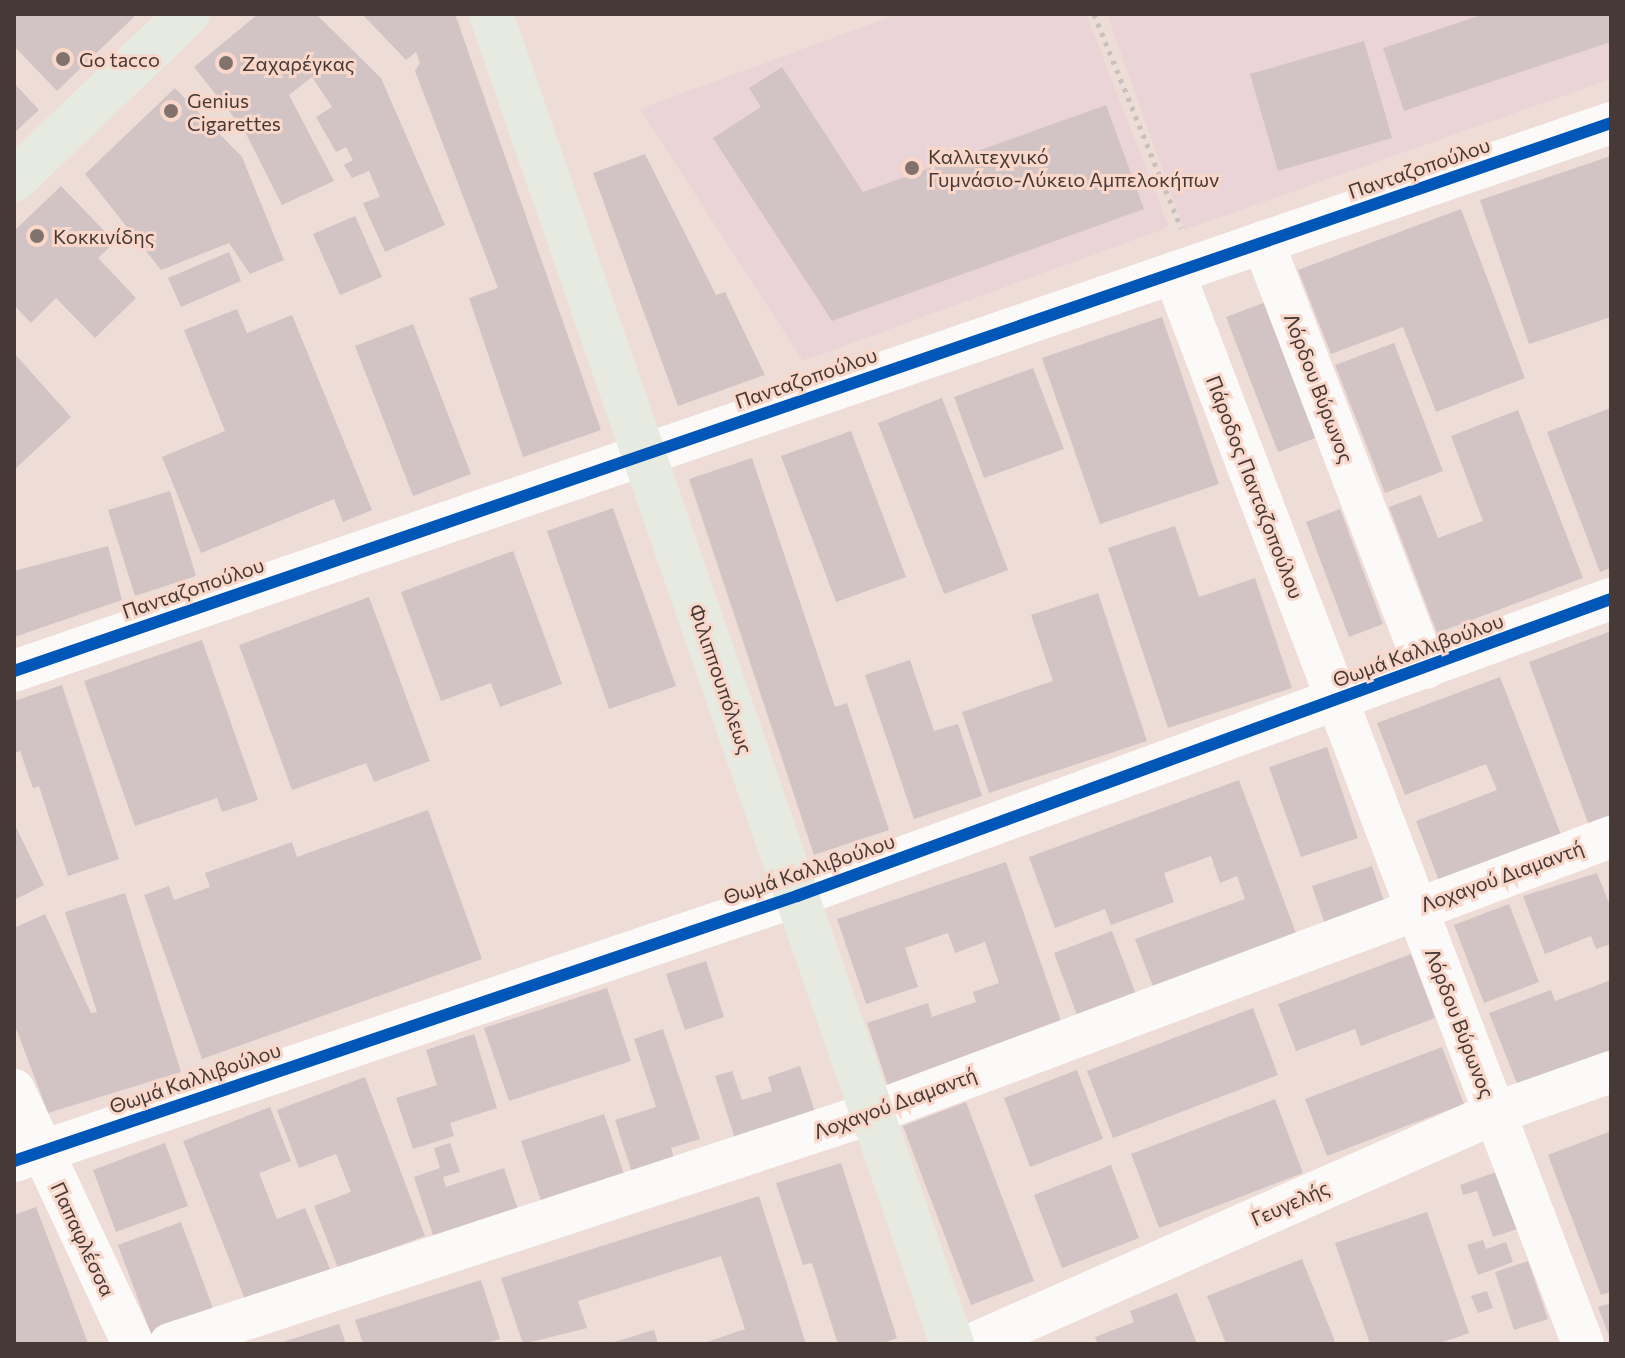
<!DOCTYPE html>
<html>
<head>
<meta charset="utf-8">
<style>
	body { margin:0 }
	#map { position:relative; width:1625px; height:1358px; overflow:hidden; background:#eedcd6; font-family:Commissioner,sans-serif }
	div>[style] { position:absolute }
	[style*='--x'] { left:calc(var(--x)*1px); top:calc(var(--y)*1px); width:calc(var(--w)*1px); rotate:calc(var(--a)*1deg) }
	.education>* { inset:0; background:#ead4d7 }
	.building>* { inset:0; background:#d2c4c5 }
	.path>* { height:5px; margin-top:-2.5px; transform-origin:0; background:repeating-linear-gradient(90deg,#c7c1bf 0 4px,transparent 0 10px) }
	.minor>* { height:42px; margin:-21px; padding:0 21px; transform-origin:21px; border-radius:21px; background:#fcfaf9 }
	.major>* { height:44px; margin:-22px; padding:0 22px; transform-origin:22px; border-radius:22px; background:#e7eae0 }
	.cycleway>* { height:12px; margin:-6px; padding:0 6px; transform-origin:6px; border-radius:6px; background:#0057b8 }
	.dots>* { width:22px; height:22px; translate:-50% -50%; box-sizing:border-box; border:4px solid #f9d8cb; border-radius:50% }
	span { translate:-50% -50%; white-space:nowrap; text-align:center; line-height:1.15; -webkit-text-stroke:6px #f9d8cb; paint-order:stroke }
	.poi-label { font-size:20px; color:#473935 }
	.left { translate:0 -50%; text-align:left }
	.street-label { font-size:20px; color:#473935 }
	.frame { position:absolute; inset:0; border:16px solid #473935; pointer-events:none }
</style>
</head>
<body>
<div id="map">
	<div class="education">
		<i style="clip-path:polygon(898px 14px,1086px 14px,1169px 227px,803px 361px,640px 109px)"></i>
		<i style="clip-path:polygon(1107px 14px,1611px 14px,1611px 79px,1184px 230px)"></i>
	</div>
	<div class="building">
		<i style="clip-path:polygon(14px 14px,137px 14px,57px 91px,14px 46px)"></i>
		<i style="clip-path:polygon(258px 14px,316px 14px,381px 78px,445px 225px,385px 252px,363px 203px,380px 197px,369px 171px,352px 178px,344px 165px,353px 160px,346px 147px,336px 152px,316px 117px,332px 107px,312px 77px,289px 95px,334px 181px,282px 205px,244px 130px,194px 67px)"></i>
		<i style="clip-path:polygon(362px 14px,455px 14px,601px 430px,523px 457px,469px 298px,498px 288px,415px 71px,420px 63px,416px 52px,406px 60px)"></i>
		<i style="clip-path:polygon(1484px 14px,1611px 14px,1611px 42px,1404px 111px,1383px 48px)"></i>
		<i style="clip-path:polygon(1364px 41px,1392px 138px,1278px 171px,1250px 74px)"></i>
		<i style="clip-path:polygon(782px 67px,863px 192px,1106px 105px,1144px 209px,832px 321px,713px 138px,761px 107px,749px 88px)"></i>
		<i style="clip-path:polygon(14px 83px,39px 110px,14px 133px)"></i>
		<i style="clip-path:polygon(175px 88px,242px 157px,284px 260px,250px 274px,229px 243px,161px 270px,85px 174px)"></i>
		<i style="clip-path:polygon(645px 154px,716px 295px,725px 292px,765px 375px,678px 406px,593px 173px)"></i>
		<i style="clip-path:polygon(1611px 156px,1611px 317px,1529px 344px,1480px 200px)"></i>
		<i style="clip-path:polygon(61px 186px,115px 242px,98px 258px,136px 298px,95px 338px,56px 298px,31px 323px,14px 305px,14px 231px)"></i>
		<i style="clip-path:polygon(1461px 209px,1525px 378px,1436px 412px,1403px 327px,1331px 354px,1298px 270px)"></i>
		<i style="clip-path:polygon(355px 216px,382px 277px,340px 295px,313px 234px)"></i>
		<i style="clip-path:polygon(229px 252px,241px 281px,181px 307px,168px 278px)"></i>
		<i style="clip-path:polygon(1266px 302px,1318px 437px,1278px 452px,1226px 317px)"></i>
		<i style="clip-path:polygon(237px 309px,247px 333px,292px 315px,372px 510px,343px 522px,334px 499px,201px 553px,162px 457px,225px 431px,184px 330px)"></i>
		<i style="clip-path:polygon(1162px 317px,1219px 484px,1100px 524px,1042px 358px)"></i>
		<i style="clip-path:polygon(413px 324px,471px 474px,413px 496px,355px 346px)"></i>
		<i style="clip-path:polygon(1394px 343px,1443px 471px,1385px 493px,1335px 365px)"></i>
		<i style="clip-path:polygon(14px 353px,71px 417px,14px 470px)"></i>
		<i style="clip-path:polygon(1033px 368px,1064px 449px,984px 478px,954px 397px)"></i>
		<i style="clip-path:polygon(942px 398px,1008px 570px,944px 594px,878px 423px)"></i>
		<i style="clip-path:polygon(1611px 408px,1611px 568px,1600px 572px,1547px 432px)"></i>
		<i style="clip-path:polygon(1518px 410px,1583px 578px,1437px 633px,1389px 507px,1421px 495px,1438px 538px,1483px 521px,1451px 436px)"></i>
		<i style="clip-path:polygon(851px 431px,906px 577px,836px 602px,781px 456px)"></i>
		<i style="clip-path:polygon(752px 458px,835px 707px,847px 703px,889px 830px,814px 855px,689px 479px)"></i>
		<i style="clip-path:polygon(170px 491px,196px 576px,135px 596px,108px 510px)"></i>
		<i style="clip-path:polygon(613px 508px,676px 686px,609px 709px,547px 531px)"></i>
		<i style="clip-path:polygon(1340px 509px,1383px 624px,1349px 637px,1306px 522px)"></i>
		<i style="clip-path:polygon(1175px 526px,1199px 597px,1255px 578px,1292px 688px,1168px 728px,1108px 548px)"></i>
		<i style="clip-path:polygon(108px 546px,122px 600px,14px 637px,14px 571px)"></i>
		<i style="clip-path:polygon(513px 551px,562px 684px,500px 707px,491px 683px,441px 701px,401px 592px)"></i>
		<i style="clip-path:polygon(1098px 593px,1147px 741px,989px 793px,962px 712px,1053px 681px,1031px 615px)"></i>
		<i style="clip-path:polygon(369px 597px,430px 761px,374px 782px,366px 763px,292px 790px,239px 645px)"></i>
		<i style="clip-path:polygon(1611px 631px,1611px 823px,1591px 831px,1529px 662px)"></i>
		<i style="clip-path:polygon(202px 640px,258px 800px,222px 812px,217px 798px,135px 826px,84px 681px)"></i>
		<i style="clip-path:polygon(910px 660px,934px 731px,958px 724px,982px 796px,914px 819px,865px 675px)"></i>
		<i style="clip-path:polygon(1500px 677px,1563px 840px,1441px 886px,1416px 821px,1497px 790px,1486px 764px,1405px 795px,1377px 723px)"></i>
		<i style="clip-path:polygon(62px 685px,119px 859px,68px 876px,39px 786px,33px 788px,20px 751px,14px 753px,14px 701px)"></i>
		<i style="clip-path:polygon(1327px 747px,1358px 838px,1301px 857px,1269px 767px)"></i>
		<i style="clip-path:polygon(1239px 780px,1297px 936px,1154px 989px,1135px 939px,1245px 899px,1237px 876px,1220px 883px,1211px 856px,1164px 873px,1174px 902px,1111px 925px,1105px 909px,1055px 928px,1029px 857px)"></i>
		<i style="clip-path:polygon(428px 810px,482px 959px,202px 1059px,144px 895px,169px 886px,174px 900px,210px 887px,205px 873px,292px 842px,297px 857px)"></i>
		<i style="clip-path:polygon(14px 823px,44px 885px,14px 900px)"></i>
		<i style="clip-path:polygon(1006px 862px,1063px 1027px,888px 1086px,867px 1023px,928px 1003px,932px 1017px,976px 1002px,973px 992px,999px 983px,985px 942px,955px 953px,948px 933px,905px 948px,918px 987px,866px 1004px,837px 919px)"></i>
		<i style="clip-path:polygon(1372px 866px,1389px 916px,1329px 936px,1312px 886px)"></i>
		<i style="clip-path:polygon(1597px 873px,1611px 908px,1611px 944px,1596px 949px,1591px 936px,1545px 954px,1523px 896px)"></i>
		<i style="clip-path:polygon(125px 893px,181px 1072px,48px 1113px,14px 1023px,14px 928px,45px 914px,91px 1013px,97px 1012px,65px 912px)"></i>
		<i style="clip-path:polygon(1509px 904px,1539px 982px,1484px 1003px,1454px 925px)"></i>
		<i style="clip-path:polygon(1112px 931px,1140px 1005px,1081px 1026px,1054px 953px)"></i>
		<i style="clip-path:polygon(1411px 954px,1435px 1018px,1361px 1046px,1355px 1029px,1296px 1051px,1278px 1004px)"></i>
		<i style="clip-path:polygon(706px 961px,724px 1017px,685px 1030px,666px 974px)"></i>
		<i style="clip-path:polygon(1611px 980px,1611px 1051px,1518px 1086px,1489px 1013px,1551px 990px,1555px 1001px)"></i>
		<i style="clip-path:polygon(607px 988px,631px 1061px,509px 1101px,484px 1028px)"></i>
		<i style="clip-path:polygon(1253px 1008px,1278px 1075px,1113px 1138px,1087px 1071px)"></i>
		<i style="clip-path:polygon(663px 1029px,700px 1139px,671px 1148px,675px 1162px,633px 1176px,615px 1120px,656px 1107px,634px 1039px)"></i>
		<i style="clip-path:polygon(474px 1034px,497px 1108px,450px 1123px,454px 1136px,413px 1149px,396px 1098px,437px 1085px,426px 1050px)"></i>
		<i style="clip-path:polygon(1442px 1047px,1464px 1104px,1327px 1156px,1305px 1099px)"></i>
		<i style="clip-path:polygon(800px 1066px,818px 1121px,738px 1148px,715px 1076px,732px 1071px,742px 1100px,772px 1091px,768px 1077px)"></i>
		<i style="clip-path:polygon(1077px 1070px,1103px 1139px,1030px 1167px,1004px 1098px)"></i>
		<i style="clip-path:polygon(365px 1077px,425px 1236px,338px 1268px,314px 1206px,351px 1192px,336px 1154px,299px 1168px,277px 1110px)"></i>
		<i style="clip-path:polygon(1275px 1099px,1303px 1173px,1159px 1228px,1131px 1154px)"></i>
		<i style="clip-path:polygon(966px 1102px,1034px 1281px,971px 1305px,903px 1126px)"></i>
		<i style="clip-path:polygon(270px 1107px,291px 1161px,259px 1173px,277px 1219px,305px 1208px,330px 1269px,246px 1302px,183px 1141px)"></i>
		<i style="clip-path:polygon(604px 1114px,625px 1177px,542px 1204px,521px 1141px)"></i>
		<i style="clip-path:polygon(1611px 1131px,1611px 1292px,1601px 1295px,1548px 1155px)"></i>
		<i style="clip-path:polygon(165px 1143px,188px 1206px,116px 1232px,93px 1170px)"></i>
		<i style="clip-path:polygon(450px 1143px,460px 1172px,443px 1177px,446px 1187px,504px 1168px,521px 1219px,434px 1238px,414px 1177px,440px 1168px,434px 1148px)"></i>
		<i style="clip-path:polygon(841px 1163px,897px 1338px,880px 1344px,838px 1344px,812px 1263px,803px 1265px,776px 1183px)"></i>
		<i style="clip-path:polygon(1111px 1165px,1139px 1238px,1062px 1268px,1034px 1195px)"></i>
		<i style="clip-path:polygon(1510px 1167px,1530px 1225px,1493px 1237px,1477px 1191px,1463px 1195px,1460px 1185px)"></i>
		<i style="clip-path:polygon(759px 1196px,806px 1344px,701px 1344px,745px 1329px,721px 1256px,578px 1301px,587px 1328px,523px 1344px,501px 1278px)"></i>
		<i style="clip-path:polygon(36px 1207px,88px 1343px,85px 1344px,14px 1344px,14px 1215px)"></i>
		<i style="clip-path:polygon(1427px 1212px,1469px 1333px,1437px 1344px,1370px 1344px,1335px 1243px)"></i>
		<i style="clip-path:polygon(181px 1222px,215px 1314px,152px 1337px,118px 1245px)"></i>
		<i style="clip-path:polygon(1483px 1240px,1486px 1249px,1506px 1242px,1513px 1262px,1478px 1275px,1467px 1245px)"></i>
		<i style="clip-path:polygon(1302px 1259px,1336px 1344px,1226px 1344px,1207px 1296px)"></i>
		<i style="clip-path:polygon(1528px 1261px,1548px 1319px,1514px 1330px,1495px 1272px)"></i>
		<i style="clip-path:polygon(481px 1280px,500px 1339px,483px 1344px,363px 1344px,355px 1320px)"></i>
		<i style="clip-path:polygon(1487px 1291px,1493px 1308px,1478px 1313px,1471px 1296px)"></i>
		<i style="clip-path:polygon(1177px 1293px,1197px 1344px,1098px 1344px,1095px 1337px,1134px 1322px,1130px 1311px)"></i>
		<i style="clip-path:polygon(1611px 1303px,1611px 1341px,1598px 1307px)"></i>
		<i style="clip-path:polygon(339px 1324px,346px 1344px,280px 1344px,280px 1343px)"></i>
		<i style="clip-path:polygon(654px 1330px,658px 1344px,612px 1344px,611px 1343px)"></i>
	</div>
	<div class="path">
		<i style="--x:1094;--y:14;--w:231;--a:67.9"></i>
	</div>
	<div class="minor">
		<i style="--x:1263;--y:242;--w:456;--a:69.1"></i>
		<i style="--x:1174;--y:273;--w:1146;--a:69.1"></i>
		<i style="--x:14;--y:671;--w:1688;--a:-18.94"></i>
		<i style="--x:14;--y:1090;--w:280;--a:64.9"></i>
		<i style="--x:14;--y:1161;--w:827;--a:-18.7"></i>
		<i style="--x:797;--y:896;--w:866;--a:-20.05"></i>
		<i style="--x:170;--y:1344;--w:739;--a:-18.21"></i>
		<i style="--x:872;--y:1113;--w:789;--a:-20.48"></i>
		<i style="--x:973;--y:1344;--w:571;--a:-23.87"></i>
		<i style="--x:1495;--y:1113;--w:123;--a:-19.5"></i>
	</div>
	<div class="major">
		<i style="--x:491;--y:14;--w:1408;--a:70.88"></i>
		<i style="--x:14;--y:180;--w:240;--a:-43.7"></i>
	</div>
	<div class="cycleway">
		<i style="--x:14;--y:671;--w:1688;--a:-18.94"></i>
		<i style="--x:14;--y:1161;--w:827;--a:-18.7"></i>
		<i style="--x:797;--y:896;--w:866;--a:-20.05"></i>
	</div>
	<div class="dots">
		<i style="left:63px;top:59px;background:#81726d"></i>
		<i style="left:226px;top:63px;background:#81726d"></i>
		<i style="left:171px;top:111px;background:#81726d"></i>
		<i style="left:912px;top:168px;background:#81726d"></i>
		<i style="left:37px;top:236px;background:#81726d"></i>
	</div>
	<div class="poi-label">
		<span class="left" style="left:79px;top:59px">Go tacco</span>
		<span class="left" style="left:242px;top:63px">Ζαχαρέγκας</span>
		<span class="left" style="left:187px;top:112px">Genius<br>Cigarettes</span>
		<span class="left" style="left:928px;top:168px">Καλλιτεχνικό<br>Γυμνάσιο-Λύκειο Αμπελοκήπων</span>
		<span class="left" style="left:53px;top:236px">Κοκκινίδης</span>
	</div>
	<div class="street-label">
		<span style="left:1419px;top:168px;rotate:-19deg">Πανταζοπούλου</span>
		<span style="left:806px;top:378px;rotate:-19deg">Πανταζοπούλου</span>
		<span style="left:1319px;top:388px;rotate:69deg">Λόρδου Βύρωνος</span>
		<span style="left:1255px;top:487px;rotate:69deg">Πάροδος Πανταζοπούλου</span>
		<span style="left:193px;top:588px;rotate:-19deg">Πανταζοπούλου</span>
		<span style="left:1418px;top:650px;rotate:-20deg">Θωμά Καλλιβούλου</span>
		<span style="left:721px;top:679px;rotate:71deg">Φιλιππουπόλεως</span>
		<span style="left:809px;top:869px;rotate:-19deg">Θωμά Καλλιβούλου</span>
		<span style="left:1502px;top:876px;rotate:-20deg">Λοχαγού Διαμαντή</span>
		<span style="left:1460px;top:1023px;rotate:69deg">Λόρδου Βύρωνος</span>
		<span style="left:195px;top:1078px;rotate:-19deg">Θωμά Καλλιβούλου</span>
		<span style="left:895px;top:1103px;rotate:-20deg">Λοχαγού Διαμαντή</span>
		<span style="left:1290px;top:1203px;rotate:-24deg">Γευγελής</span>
		<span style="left:83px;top:1239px;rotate:65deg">Παπαφλέσσα</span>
	</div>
	<div class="frame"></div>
</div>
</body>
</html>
